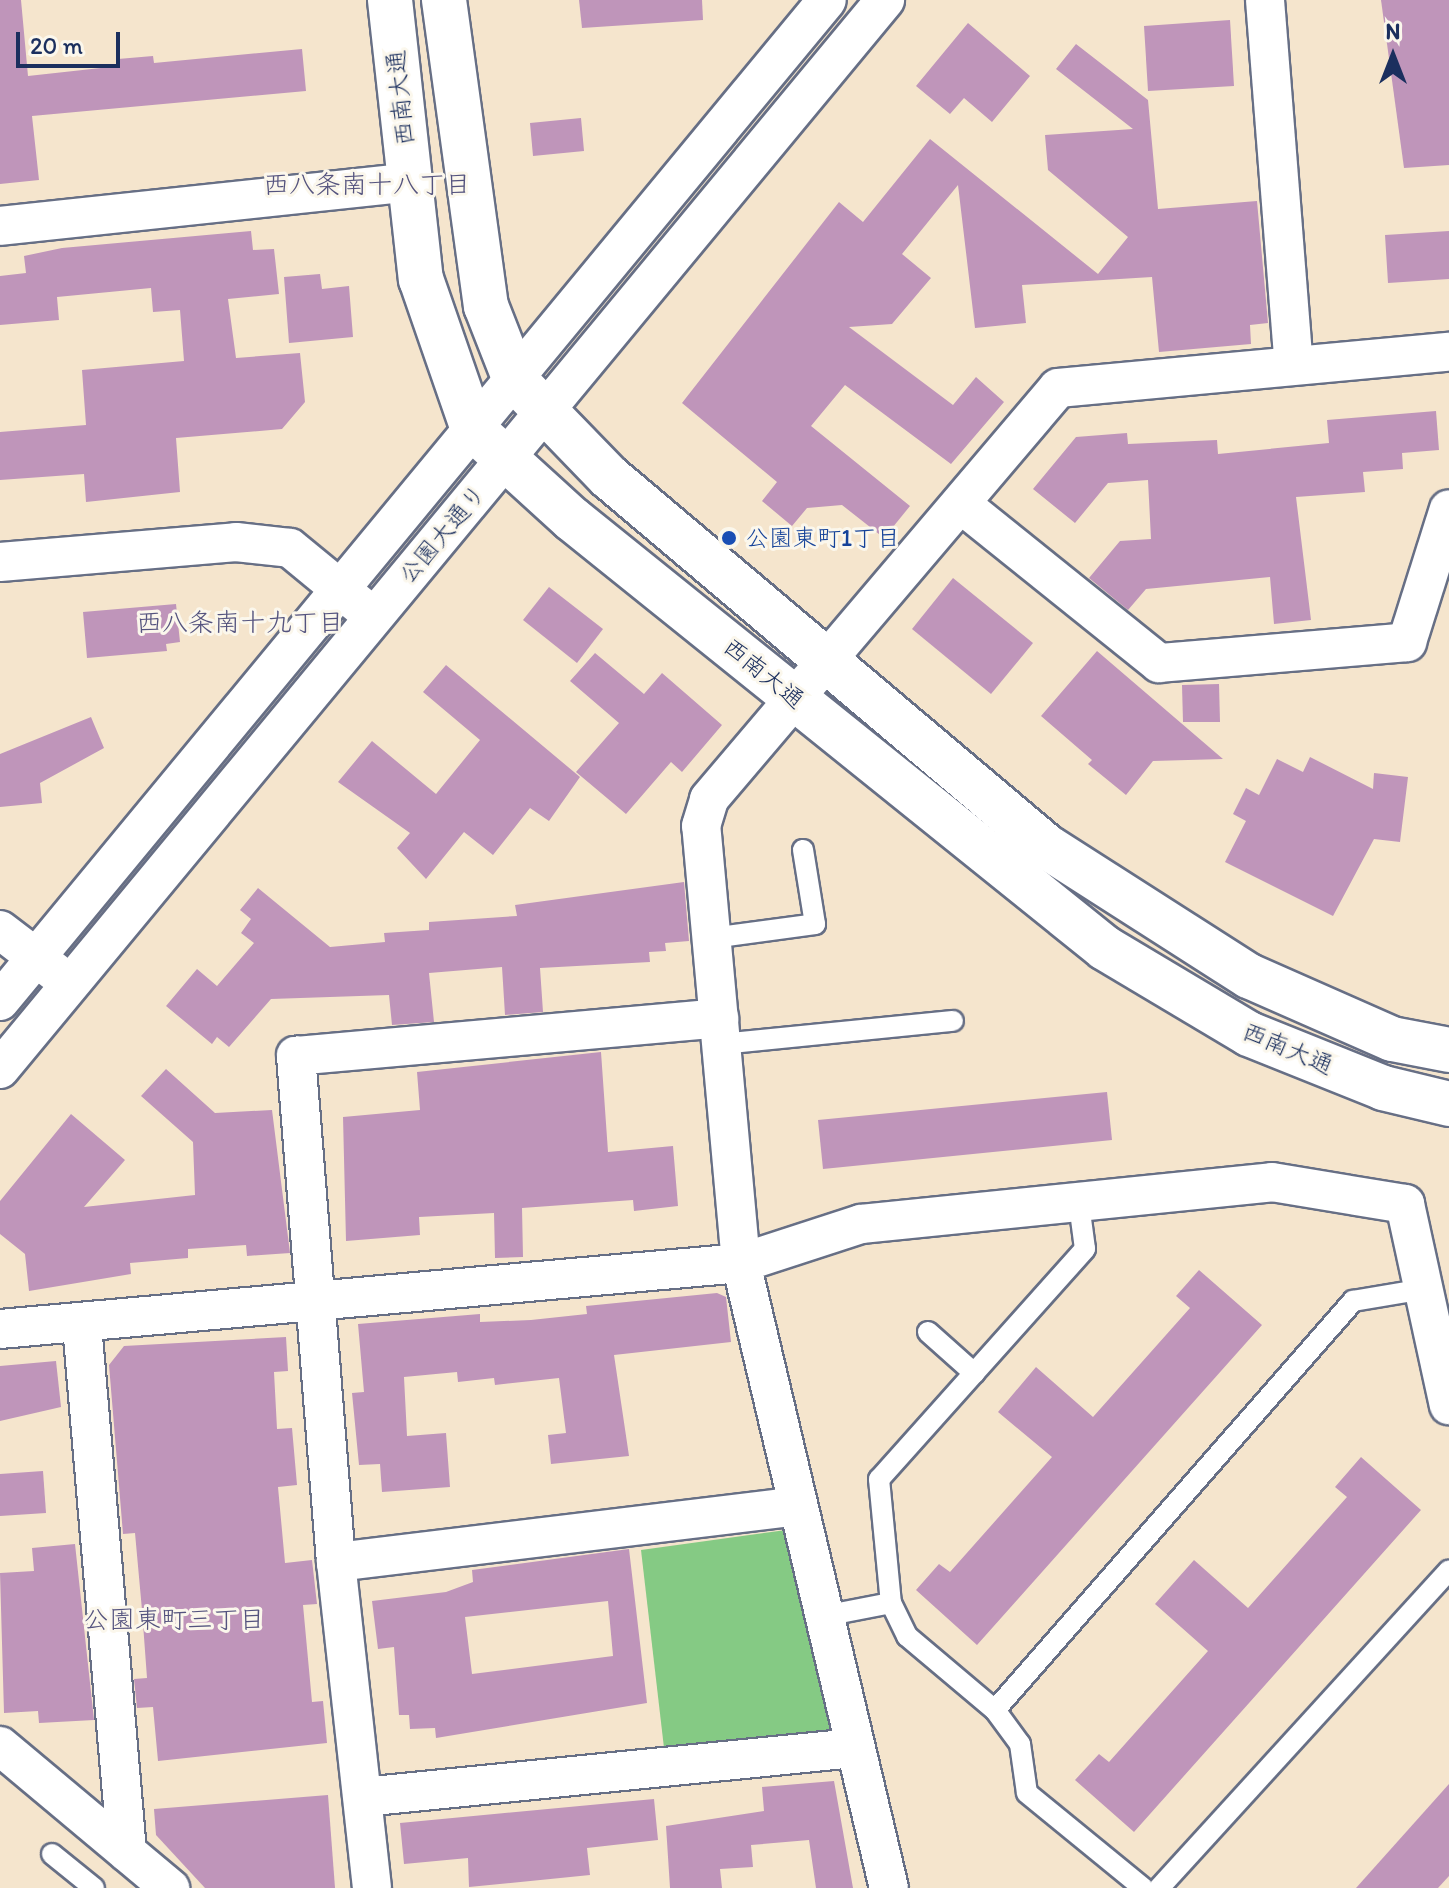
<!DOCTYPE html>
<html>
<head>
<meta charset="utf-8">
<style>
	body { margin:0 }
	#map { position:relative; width:1449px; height:1888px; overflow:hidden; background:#f5e5cd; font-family:Itim,"Klee One",sans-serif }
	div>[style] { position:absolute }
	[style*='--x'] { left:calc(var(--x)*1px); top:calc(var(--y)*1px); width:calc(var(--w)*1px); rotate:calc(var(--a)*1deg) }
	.green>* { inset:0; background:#85ca84 }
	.building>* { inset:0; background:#bf95ba }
	.roads { filter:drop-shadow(2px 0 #676f85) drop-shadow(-2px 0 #676f85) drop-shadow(0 2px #676f85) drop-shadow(0 -2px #676f85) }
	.service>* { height:20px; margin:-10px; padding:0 10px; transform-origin:10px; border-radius:10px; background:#fff }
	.minor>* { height:38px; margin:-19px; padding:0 19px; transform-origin:19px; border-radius:19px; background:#fff }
	.tertiary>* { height:44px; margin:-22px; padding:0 22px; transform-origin:22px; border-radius:22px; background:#fff }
	.dots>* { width:22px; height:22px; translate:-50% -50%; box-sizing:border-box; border:4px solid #fbf7ec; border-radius:50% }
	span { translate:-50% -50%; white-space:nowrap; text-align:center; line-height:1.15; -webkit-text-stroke:6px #fbf7ec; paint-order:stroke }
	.street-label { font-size:24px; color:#1b2f5e }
	.transit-label { font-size:24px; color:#164399 }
	.left { translate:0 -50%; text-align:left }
	.neighbourhood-label { font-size:26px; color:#54537e }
	.north { position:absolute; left:1353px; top:16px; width:80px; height:80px; -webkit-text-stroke:6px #fbf7ec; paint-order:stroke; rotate:0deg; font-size:22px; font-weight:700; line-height:32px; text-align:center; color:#1b2f5e }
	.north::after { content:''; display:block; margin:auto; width:28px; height:36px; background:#1b2f5e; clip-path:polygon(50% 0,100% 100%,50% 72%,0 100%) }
	.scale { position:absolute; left:16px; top:32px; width:104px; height:36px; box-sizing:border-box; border:4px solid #1b2f5e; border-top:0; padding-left:10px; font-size:24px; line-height:28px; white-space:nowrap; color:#1b2f5e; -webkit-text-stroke:6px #fbf7ec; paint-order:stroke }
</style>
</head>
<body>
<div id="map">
	<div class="green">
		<i style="clip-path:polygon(786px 1530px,836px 1729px,664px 1748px,641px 1550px)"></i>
	</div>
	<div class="building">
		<i style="clip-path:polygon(0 0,21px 0,28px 76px,119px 66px,118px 59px,153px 56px,154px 63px,302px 49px,306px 91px,32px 116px,39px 180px,0 184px)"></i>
		<i style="clip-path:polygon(579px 0,702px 0,703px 20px,582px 28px)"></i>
		<i style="clip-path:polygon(1381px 0,1449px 0,1449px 165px,1404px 168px)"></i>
		<i style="clip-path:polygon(1230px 20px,1234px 86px,1148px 91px,1144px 26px)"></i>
		<i style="clip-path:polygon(968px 23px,1030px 76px,992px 122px,964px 98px,950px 114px,916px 86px)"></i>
		<i style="clip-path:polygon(1076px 44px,1148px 100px,1158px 209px,1257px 201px,1268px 323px,1250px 325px,1251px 344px,1159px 352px,1152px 277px,1022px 285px,1026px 323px,975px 328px,958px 185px,902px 254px,931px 278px,892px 324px,849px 327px,953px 405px,976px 377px,1004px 402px,951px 464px,845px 385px,811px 426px,910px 506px,884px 538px,842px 505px,807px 508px,792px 526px,762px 501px,777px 482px,682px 403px,839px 202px,863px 222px,930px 139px,1098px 274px,1128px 237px,1048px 170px,1045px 135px,1133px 129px,1056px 69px)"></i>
		<i style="clip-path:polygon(581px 118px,584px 151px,533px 156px,530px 123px)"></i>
		<i style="clip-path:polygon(251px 231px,253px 250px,274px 249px,279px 294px,228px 299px,236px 358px,300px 353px,305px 402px,282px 429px,176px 438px,180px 492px,86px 502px,84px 474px,0 480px,0 432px,86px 425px,82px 370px,184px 361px,180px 310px,153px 312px,151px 288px,57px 297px,59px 320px,0 325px,0 276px,26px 273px,24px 256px,62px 248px)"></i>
		<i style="clip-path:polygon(1449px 231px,1449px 279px,1388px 283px,1385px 235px)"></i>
		<i style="clip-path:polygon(320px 274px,322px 289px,349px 286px,353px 337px,289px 343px,284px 277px)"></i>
		<i style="clip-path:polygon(1436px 411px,1439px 450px,1402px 453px,1403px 469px,1363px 472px,1365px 492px,1296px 497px,1311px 620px,1274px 624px,1270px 577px,1146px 589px,1128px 610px,1089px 578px,1120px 541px,1151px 539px,1148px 480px,1108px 483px,1075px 523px,1033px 489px,1076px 437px,1127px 433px,1128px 444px,1217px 440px,1218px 454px,1329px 443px,1327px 420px)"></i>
		<i style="clip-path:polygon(953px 578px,1033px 643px,991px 694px,912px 629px)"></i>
		<i style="clip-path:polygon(549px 587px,603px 629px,577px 663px,523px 620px)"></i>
		<i style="clip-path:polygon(176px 604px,180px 642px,166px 644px,167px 651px,87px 658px,83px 612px)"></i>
		<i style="clip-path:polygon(1097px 651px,1223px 759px,1153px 761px,1126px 795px,1088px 764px,1092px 760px,1041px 716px)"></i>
		<i style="clip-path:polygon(595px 653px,644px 694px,662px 673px,722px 725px,682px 772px,671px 762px,626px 814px,576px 772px,619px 723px,570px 681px)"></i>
		<i style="clip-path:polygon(446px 665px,580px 777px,549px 821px,530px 808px,493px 855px,464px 832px,426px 879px,397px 848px,410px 833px,338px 782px,372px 741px,436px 794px,480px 740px,423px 692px)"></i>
		<i style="clip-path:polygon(1219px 684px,1220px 722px,1183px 722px,1182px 685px)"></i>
		<i style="clip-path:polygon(91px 717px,104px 748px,40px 783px,42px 803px,0 807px,0 754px)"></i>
		<i style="clip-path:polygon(1310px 757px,1373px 789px,1374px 773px,1408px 777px,1400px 842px,1374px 839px,1333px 916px,1225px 862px,1246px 821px,1233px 814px,1246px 788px,1259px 795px,1277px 759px,1303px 772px)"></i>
		<i style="clip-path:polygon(684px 882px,689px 941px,665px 943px,666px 951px,649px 952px,650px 962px,540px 968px,543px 1012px,505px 1015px,502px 967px,429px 973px,434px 1022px,392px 1025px,389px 995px,271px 999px,229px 1047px,217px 1037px,212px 1044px,166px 1006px,197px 969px,217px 986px,254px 943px,241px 933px,251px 919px,240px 910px,258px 888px,330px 947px,385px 942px,384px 933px,429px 930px,429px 922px,517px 916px,515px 905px)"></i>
		<i style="clip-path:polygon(601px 1052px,608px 1152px,673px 1146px,678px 1206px,634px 1211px,633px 1200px,522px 1208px,523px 1257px,495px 1258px,494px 1213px,419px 1217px,420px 1235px,346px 1241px,343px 1117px,420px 1110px,417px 1072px)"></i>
		<i style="clip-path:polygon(166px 1069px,215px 1113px,272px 1110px,290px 1253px,247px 1256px,246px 1245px,188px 1249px,188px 1258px,130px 1263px,131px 1274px,29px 1291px,25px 1254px,0 1234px,0 1201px,71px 1114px,125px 1160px,84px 1207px,195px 1195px,193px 1142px,141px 1096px)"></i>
		<i style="clip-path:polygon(1107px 1092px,1112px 1140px,823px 1169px,818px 1120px)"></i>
		<i style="clip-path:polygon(1199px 1270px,1262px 1325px,977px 1645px,916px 1590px,939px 1564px,950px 1572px,1052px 1457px,998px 1412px,1036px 1367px,1093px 1417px,1190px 1308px,1176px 1296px)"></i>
		<i style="clip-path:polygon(717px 1293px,726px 1297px,731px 1342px,614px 1355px,629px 1456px,551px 1464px,548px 1435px,566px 1433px,559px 1378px,495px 1385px,494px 1378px,458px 1382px,457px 1372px,404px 1377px,407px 1436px,446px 1433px,450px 1487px,382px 1492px,380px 1464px,359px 1465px,352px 1393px,364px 1392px,358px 1324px,480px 1314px,480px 1322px,531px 1320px,587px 1314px,586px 1306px)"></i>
		<i style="clip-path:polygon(286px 1337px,288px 1371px,274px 1372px,277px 1429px,292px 1428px,297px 1485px,278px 1487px,285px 1563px,312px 1560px,317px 1604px,303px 1605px,312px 1702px,323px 1701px,327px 1743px,158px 1761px,153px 1707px,137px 1708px,134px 1679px,147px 1678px,142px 1610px,135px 1533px,123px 1534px,109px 1365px,124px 1346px)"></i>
		<i style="clip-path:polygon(56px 1361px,61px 1407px,0 1421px,0 1366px)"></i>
		<i style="clip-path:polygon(1361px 1457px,1421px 1510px,1134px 1832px,1075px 1780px,1099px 1754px,1109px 1762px,1208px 1651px,1155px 1604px,1194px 1560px,1248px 1608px,1347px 1497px,1335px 1487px)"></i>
		<i style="clip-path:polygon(43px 1471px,46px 1513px,0 1516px,0 1474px)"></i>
		<i style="clip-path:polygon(75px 1544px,94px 1720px,39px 1723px,38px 1711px,4px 1713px,0 1573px,34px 1571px,32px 1548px)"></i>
		<i style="clip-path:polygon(evenodd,629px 1549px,647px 1703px,436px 1738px,435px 1728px,410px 1729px,409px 1715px,399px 1715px,394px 1647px,378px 1649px,372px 1601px,446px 1592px,473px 1582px,472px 1570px,629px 1549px,608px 1601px,613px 1656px,472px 1674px,465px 1617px,608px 1601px)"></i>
		<i style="clip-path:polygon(834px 1781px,853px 1888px,816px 1888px,809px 1840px,751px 1845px,753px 1867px,720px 1869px,722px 1888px,670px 1888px,666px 1826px,764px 1811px,762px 1787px)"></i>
		<i style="clip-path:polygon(1449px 1784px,1449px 1876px,1438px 1888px,1356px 1888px)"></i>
		<i style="clip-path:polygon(328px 1795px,335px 1888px,205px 1888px,156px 1835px,154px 1809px)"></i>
		<i style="clip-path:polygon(654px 1799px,658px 1840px,587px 1848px,590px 1875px,469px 1887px,468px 1858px,404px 1864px,400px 1823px)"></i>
	</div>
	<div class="roads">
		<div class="service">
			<i style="--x:712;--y:938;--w:104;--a:-7.7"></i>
			<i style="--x:815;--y:924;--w:75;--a:-99.2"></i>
			<i style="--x:721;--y:1044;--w:233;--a:-5.7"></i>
			<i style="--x:1079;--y:1204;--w:45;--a:82.4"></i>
			<i style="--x:1085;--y:1249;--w:309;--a:131.8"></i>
			<i style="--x:879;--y:1479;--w:125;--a:84.5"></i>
			<i style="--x:891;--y:1603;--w:37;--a:64"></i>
			<i style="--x:907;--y:1636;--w:115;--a:40.1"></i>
			<i style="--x:995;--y:1710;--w:42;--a:53.7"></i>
			<i style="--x:1020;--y:1744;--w:49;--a:81.9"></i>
			<i style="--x:1027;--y:1793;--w:150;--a:39.3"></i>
			<i style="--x:928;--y:1332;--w:62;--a:41.7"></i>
			<i style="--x:824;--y:1616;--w:68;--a:-11"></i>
			<i style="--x:995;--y:1710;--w:544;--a:-48.8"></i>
			<i style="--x:1353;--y:1301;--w:66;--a:-9.6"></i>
			<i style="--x:52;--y:1854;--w:54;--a:39"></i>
			<i style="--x:1159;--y:1888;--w:430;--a:-47.6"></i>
		</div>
		<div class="minor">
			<i style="--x:1265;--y:0;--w:366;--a:85.5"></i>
			<i style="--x:0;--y:226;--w:411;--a:-6.1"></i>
			<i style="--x:961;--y:504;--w:254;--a:38.8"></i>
			<i style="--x:1159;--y:663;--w:249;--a:-4.8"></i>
			<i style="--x:1407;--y:642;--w:139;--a:-72.5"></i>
			<i style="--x:0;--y:562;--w:237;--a:-4.8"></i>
			<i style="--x:236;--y:542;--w:54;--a:6.3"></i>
			<i style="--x:290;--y:548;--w:94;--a:39.4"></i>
			<i style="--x:0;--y:930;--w:69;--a:37.4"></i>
			<i style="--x:0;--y:1001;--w:1298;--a:-50.44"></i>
			<i style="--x:0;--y:1069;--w:1388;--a:-50.38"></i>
			<i style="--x:82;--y:1325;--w:529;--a:85.12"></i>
			<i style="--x:0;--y:1329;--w:744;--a:-5.09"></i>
			<i style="--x:741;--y:1263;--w:126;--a:-18"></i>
			<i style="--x:861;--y:1224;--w:413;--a:-5.8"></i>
			<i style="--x:1272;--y:1182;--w:135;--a:9.4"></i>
			<i style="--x:1405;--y:1204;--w:206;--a:77.7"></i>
			<i style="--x:336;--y:1562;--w:465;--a:-6.9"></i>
			<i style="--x:0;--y:1746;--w:222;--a:39.9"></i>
			<i style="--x:363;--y:1797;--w:495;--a:-5.7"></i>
			<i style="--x:372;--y:1888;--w:328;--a:-96.3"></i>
			<i style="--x:336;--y:1562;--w:508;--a:-94.52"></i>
			<i style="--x:296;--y:1056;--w:425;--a:-5.1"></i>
			<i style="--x:889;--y:1888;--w:642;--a:-103.32"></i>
			<i style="--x:741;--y:1263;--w:439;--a:-95.2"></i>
			<i style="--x:701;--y:826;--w:28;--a:-73"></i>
			<i style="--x:709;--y:799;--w:539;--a:-49.66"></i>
			<i style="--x:1058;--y:388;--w:393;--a:-5.3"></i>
		</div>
		<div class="tertiary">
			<i style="--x:390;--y:0;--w:281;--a:83.7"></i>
			<i style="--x:421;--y:279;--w:159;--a:70.9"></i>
			<i style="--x:473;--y:429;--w:134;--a:42.3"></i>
			<i style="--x:572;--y:519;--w:684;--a:38.83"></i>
			<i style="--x:1105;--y:948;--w:168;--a:30.8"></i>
			<i style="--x:1249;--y:1034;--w:144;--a:21.9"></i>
			<i style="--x:1383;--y:1088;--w:68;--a:13.6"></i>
			<i style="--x:444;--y:0;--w:309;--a:82.2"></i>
			<i style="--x:486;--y:306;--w:79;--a:68.6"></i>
			<i style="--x:515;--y:380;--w:43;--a:45.9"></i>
			<i style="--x:545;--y:411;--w:92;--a:45.9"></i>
			<i style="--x:609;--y:477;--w:573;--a:40.19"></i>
			<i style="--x:1047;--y:847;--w:240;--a:32.6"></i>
			<i style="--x:1249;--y:976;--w:156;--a:23.8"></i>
			<i style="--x:1392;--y:1039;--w:58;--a:10.9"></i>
		</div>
	</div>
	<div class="dots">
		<i style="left:729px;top:538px;background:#1a4fb4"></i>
	</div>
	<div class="street-label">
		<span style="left:400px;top:98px;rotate:-96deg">西南大通</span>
		<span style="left:442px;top:534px;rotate:-50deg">公園大通り</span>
		<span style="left:764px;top:673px;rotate:39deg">西南大通</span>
		<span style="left:1288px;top:1048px;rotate:23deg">西南大通</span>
	</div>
	<div class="transit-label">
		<span class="left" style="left:745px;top:538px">公園東町1丁目</span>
	</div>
	<div class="neighbourhood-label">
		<span style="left:367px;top:185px">西八条南十八丁目</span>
		<span style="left:240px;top:623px">西八条南十九丁目</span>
		<span style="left:174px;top:1620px">公園東町三丁目</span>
	</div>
	<div class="north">N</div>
	<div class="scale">20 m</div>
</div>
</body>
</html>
